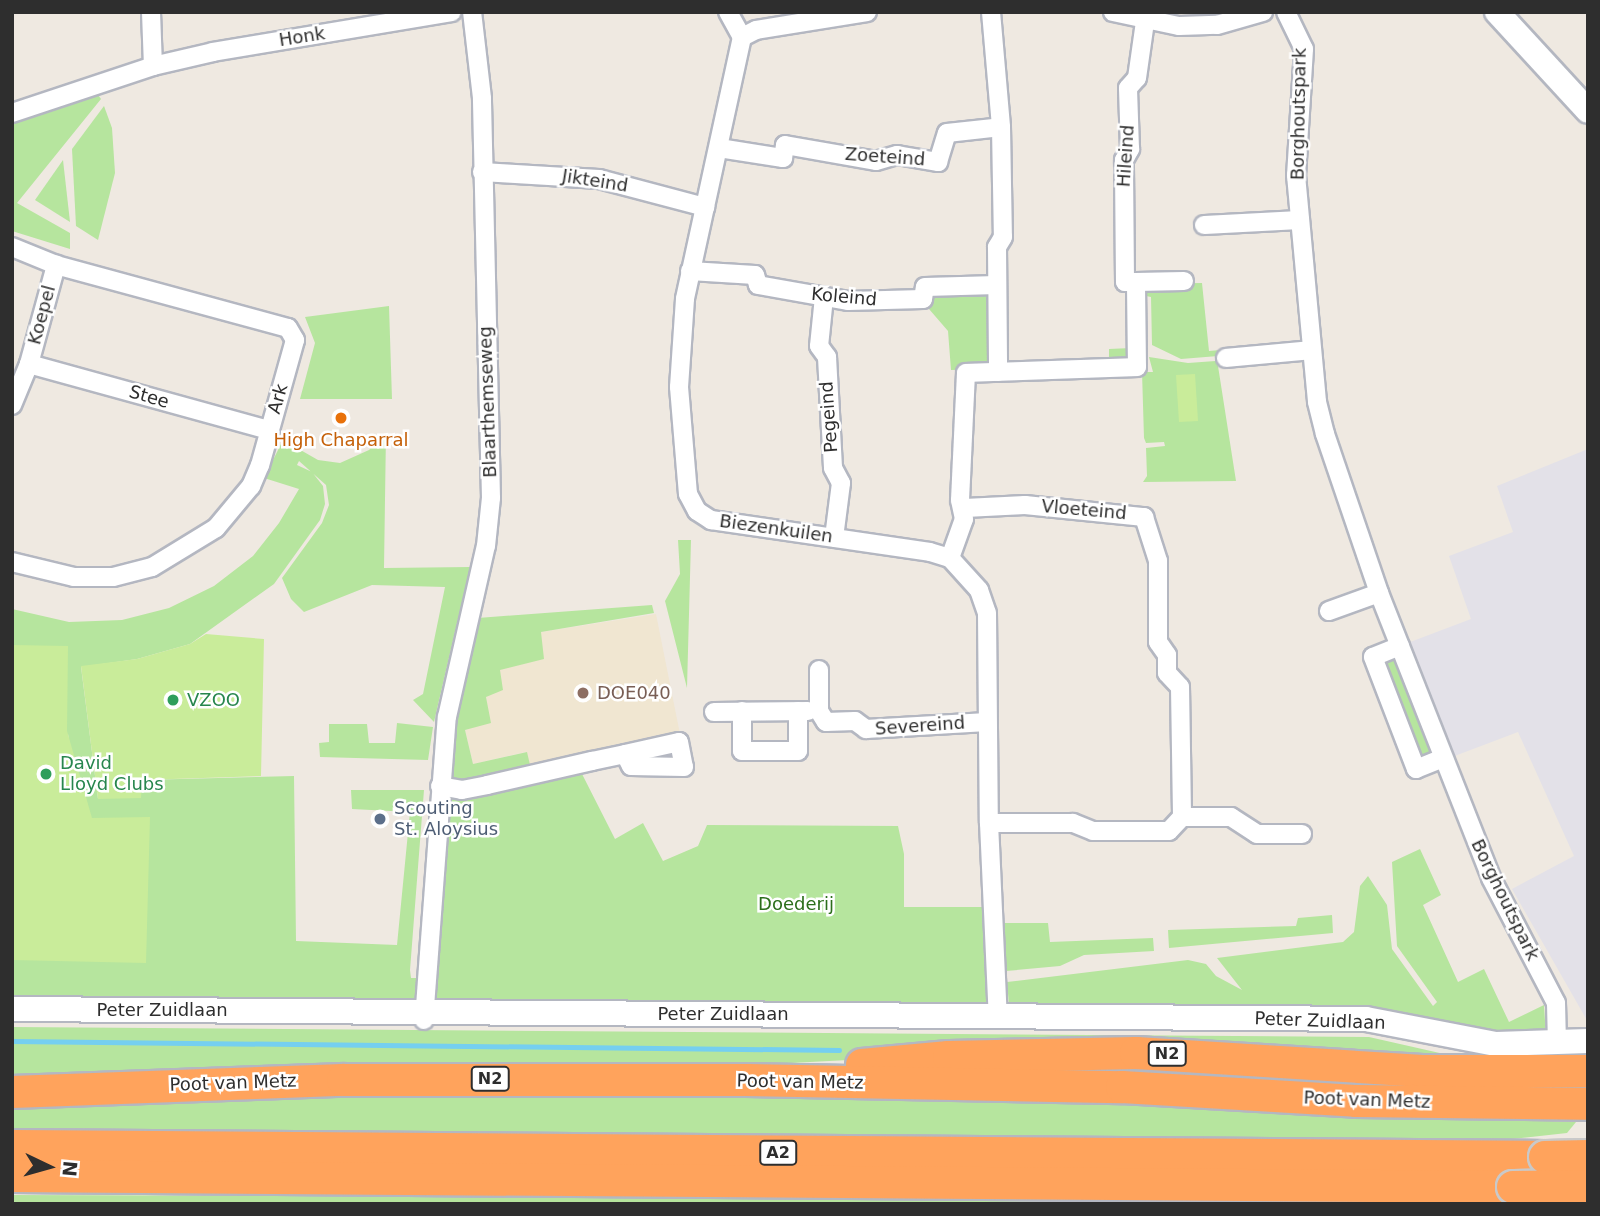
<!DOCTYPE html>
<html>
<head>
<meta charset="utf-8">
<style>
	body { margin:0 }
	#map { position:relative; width:1600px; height:1216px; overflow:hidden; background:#efe9e1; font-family:"DejaVu Sans",sans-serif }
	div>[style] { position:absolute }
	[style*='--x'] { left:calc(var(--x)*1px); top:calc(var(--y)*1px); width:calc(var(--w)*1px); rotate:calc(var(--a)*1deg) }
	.industrial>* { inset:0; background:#e3e1e8 }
	.education>* { inset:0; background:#f0e6d1 }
	.green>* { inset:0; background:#b6e59e }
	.pitch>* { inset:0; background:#c9ec9a }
	.stream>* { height:4.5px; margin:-2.25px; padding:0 2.25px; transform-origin:2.25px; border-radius:2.25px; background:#75cff0 }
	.roads { filter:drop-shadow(2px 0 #b4b7c1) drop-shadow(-2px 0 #b4b7c1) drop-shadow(0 2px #b4b7c1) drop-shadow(0 -2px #b4b7c1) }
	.street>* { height:18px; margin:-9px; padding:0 9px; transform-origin:9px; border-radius:9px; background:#fff }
	.secondary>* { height:24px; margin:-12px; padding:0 12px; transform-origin:12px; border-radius:12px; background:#fff }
	.highway>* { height:32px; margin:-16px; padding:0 16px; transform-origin:16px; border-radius:16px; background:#ffa35c }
	.bridges { filter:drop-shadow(2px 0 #c9c9c9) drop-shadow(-2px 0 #c9c9c9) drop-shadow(0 2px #c9c9c9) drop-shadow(0 -2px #c9c9c9) }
	.highway-bridge>* { height:32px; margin:-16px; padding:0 16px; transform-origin:16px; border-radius:16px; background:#ffa35c }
	.dots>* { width:19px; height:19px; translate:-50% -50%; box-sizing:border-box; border:4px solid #fff; border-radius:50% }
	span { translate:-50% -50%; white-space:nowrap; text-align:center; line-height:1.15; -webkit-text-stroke:5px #fff; paint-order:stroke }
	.shield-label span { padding:2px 5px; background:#fff; border:2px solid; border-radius:5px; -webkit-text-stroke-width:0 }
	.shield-label { font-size:16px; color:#2e2e2e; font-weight:700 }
	.street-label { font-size:18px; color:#2e2e2e }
	.food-label { font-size:18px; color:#c56008 }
	.education-label { font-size:18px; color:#785e54 }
	.left { translate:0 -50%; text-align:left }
	.leisure-label { font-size:18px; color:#27864d }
	.service-label { font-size:18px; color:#4e5e75 }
	.park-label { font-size:18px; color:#2c6e1b }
	.frame { position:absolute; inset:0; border:14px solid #2e2e2e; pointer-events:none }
	.north { position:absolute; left:14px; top:1132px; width:70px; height:70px; -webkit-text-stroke:5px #fff; paint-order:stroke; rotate:95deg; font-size:19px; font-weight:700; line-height:28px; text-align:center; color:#2e2e2e }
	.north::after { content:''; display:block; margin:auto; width:24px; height:32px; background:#2e2e2e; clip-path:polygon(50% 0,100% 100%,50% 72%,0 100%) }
</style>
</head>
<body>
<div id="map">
	<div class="industrial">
		<i style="clip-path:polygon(1588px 449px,1588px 1022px,1512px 889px,1574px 856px,1518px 732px,1452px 757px,1405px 644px,1471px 619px,1449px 556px,1513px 532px,1497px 486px)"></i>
	</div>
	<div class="education">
		<i style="clip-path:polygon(656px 614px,680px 734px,531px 769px,526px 752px,473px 764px,465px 730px,490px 722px,486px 697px,499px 670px,541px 632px)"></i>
	</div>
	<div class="green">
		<i style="clip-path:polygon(96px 92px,101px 99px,17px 203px,70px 233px,70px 249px,12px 231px,12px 122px)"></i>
		<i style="clip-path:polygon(104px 106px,112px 128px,115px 173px,98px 240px,76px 226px,72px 149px)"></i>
		<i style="clip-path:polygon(63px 160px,70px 222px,35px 200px)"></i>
		<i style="clip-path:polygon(1202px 283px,1209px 351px,1243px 348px,1243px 354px,1181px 359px,1152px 345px,1151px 297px,1141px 295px,1141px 284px)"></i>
		<i style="clip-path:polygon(986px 293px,993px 299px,994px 358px,989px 359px,989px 369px,951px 370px,948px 331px,929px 309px,929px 294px)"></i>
		<i style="clip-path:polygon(389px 306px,392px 399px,300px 399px,315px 343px,305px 317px)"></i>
		<i style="clip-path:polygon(1131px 348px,1131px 357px,1117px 358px,1117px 364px,1109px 364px,1109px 349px)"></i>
		<i style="clip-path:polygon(1149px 357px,1188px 363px,1243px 359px,1244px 364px,1218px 366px,1236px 481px,1143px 482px,1147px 476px,1146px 448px,1165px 446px,1164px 442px,1146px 443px,1144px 438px,1142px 372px,1153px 372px)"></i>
		<i style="clip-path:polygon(386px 433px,384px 568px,470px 567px,434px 722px,413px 700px,423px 694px,445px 587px,372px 585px,304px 612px,291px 599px,282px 578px,322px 523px,329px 505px,326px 485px,299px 461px,297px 465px,312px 472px,323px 486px,325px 504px,320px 520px,274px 584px,190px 644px,137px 659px,81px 667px,98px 799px,142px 780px,294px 776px,296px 941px,397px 945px,410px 812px,352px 809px,351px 790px,424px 790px,410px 970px,411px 978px,422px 978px,419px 996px,411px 1005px,12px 1003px,12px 957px,83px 827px,68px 734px,60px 734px,12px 657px,12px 609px,69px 622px,122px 620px,169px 608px,214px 586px,253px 556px,279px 523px,299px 489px,264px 478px,283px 440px,318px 460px,340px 463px,369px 450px)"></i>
		<i style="clip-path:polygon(678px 540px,691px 540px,687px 688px,665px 601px,680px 574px)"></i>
		<i style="clip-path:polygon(652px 605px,654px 613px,541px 632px,544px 659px,500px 670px,503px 690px,486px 697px,491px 723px,465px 730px,473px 764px,527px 752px,531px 769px,454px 786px,448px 782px,456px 716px,478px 618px)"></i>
		<i style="clip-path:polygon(1396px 657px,1433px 753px,1418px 759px,1381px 660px)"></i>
		<i style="clip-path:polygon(397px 723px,433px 727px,428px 760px,320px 757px,319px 743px,329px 742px,329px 724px,367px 724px,369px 743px,395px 743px)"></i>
		<i style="clip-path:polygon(581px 772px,615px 839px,643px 823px,663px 861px,698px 846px,707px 825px,898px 826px,904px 854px,904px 907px,984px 907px,989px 1005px,439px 1005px,432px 983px,447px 794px)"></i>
		<i style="clip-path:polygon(1420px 849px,1441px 895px,1423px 905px,1458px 982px,1484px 969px,1509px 1022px,1544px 1005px,1546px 1037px,1009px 1005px,1007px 982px,1188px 960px,1206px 964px,1216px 976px,1242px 990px,1217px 958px,1343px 942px,1354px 932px,1360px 886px,1368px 876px,1387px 905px,1392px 949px,1433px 1006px,1437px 1002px,1397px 946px,1392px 862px)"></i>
		<i style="clip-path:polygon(1332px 915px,1333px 933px,1169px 948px,1168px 930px,1296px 926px,1298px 918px)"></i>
		<i style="clip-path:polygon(1004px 923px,1048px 923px,1050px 942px,1153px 938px,1154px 951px,1084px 955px,1060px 966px,1006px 971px)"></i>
		<i style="clip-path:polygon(12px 1027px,1369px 1037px,1453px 1056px,1002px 1052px,731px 1066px,403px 1062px,12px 1085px)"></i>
		<i style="clip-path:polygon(445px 1094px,1022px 1100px,1576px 1122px,1567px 1133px,1493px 1141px,12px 1129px,12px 1108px)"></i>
		<i style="clip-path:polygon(12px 1195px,726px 1197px,1215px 1204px,12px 1204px)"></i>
	</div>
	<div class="pitch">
		<i style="clip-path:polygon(1195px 374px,1198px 421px,1179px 422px,1176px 375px)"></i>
		<i style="clip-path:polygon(206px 634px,264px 639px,261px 776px,142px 780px,141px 798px,98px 799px,81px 666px,137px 659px,190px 644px)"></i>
		<i style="clip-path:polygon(12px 645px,68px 646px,67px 731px,92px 818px,150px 817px,146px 963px,12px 960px)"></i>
	</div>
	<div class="stream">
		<i style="--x:12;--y:1041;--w:827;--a:0.62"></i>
	</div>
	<div class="roads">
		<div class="street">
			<i style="--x:151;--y:12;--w:54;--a:87.9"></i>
			<i style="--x:728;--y:12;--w:29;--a:61"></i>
			<i style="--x:867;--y:12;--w:112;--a:170.8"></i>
			<i style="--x:756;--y:30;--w:16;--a:153"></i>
			<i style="--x:742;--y:37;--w:268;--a:102.3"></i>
			<i style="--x:685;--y:299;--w:88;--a:93.9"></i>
			<i style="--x:679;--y:387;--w:107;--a:85.2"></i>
			<i style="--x:688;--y:494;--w:19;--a:62"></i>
			<i style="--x:697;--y:511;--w:17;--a:33"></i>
			<i style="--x:711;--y:520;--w:221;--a:8.3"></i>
			<i style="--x:930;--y:552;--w:21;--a:17"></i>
			<i style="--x:950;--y:558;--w:43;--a:47.8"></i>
			<i style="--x:979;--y:590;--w:24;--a:71"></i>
			<i style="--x:987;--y:613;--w:210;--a:89.5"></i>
			<i style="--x:989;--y:823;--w:196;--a:87.4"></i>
			<i style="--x:991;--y:12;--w:115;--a:85"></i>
			<i style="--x:1001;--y:127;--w:110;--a:89"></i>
			<i style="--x:1003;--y:237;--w:12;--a:121"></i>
			<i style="--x:997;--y:247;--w:125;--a:89.5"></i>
			<i style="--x:1113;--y:12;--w:67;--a:12"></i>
			<i style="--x:1179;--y:26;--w:38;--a:-2"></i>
			<i style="--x:1217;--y:25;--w:48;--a:-15.8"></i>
			<i style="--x:1286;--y:12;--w:41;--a:64.1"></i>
			<i style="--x:1304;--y:49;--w:126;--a:93.6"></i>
			<i style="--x:1296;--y:175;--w:228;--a:84.7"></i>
			<i style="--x:1317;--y:402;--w:33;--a:76"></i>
			<i style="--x:1325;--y:434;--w:168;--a:71.2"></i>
			<i style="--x:1379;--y:593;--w:306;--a:68.5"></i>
			<i style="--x:1491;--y:878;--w:141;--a:62.5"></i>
			<i style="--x:1556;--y:1003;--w:40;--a:88.6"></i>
			<i style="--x:12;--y:113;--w:149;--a:-18.4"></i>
			<i style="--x:153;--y:66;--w:62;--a:-13.1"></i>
			<i style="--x:213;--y:52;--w:242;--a:-9.5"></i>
			<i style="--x:719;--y:148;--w:65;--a:8.9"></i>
			<i style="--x:783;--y:158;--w:13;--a:-81"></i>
			<i style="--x:785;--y:145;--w:92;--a:10"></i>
			<i style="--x:876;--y:161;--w:22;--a:-16"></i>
			<i style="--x:897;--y:155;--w:42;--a:9.7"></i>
			<i style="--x:938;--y:162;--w:30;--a:-73"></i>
			<i style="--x:947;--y:133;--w:54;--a:-6.3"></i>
			<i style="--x:482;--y:172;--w:117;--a:3.4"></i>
			<i style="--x:599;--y:179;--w:110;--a:14.8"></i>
			<i style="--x:1204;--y:225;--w:96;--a:-3"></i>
			<i style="--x:12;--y:247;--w:48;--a:22.2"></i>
			<i style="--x:56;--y:265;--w:240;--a:15.2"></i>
			<i style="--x:288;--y:328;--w:14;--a:60"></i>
			<i style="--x:295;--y:340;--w:130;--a:105.6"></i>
			<i style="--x:260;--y:465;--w:23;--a:113"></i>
			<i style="--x:251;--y:486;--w:55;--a:129.8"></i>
			<i style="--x:216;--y:528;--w:75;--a:148.6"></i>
			<i style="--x:152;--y:567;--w:40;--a:165.6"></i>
			<i style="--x:113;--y:577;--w:39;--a:180"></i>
			<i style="--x:74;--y:577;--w:64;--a:-166.4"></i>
			<i style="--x:690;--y:271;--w:65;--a:3.5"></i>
			<i style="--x:755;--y:275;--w:10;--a:73"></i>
			<i style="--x:758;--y:285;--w:91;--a:10.1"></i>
			<i style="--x:848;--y:301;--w:75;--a:-1.5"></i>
			<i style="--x:923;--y:299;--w:12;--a:-81"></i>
			<i style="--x:925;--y:287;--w:72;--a:-1.6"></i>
			<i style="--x:1136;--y:282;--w:48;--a:-1.2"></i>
			<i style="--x:824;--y:297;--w:49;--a:95.8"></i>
			<i style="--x:819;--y:346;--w:14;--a:54"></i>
			<i style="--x:827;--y:357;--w:111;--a:86.9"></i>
			<i style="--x:833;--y:468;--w:17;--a:62"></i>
			<i style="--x:841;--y:483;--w:55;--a:97.3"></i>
			<i style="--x:1226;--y:358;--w:86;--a:-5.3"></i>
			<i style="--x:29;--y:364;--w:249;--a:15.4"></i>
			<i style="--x:12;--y:405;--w:44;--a:-67.5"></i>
			<i style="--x:29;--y:364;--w:103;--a:-74.7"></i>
			<i style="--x:965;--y:508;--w:60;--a:-2.9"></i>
			<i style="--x:1025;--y:505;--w:120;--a:5.8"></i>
			<i style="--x:1144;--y:517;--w:46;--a:72.3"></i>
			<i style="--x:1158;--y:561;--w:81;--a:90"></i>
			<i style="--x:1158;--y:642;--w:16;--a:55"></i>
			<i style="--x:1167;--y:655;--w:18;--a:90"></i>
			<i style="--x:1167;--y:673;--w:19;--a:47"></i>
			<i style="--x:1180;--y:687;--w:130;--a:89.1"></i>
			<i style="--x:1182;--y:817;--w:19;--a:133"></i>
			<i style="--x:1169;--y:831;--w:76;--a:180"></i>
			<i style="--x:1093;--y:831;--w:22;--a:-158"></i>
			<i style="--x:1073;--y:823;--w:84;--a:180"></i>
			<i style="--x:950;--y:558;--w:41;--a:-70.3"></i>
			<i style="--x:964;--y:519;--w:19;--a:-102"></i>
			<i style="--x:960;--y:500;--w:127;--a:-87.3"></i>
			<i style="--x:966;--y:373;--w:171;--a:-2"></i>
			<i style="--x:1137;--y:367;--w:85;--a:-90.7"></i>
			<i style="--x:1136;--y:282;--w:11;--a:180"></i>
			<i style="--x:1125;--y:282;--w:122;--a:-90.5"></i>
			<i style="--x:1124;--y:160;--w:13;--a:-61"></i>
			<i style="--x:1130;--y:149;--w:61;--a:-91.9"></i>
			<i style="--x:1128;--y:88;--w:13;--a:-48"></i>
			<i style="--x:1137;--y:78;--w:57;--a:-81.9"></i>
			<i style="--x:1329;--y:611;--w:53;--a:-19.8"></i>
			<i style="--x:1400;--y:646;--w:29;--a:158"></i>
			<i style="--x:1373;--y:657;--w:120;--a:69"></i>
			<i style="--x:1416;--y:769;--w:29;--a:-22"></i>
			<i style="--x:819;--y:670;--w:41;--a:90"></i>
			<i style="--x:819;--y:711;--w:13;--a:58"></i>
			<i style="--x:826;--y:722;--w:29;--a:-2"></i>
			<i style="--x:855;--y:721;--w:14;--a:36"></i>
			<i style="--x:866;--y:729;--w:121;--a:-3.3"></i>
			<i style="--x:742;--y:711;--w:40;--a:90"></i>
			<i style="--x:742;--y:751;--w:56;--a:0"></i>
			<i style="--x:798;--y:751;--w:40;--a:-90"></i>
			<i style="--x:714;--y:712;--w:94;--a:-0.6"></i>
			<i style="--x:440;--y:786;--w:22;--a:10"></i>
			<i style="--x:462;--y:790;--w:25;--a:-11"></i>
			<i style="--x:487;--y:785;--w:108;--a:-12.9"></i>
			<i style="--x:592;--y:761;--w:34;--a:-12"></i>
			<i style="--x:625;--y:754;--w:55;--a:-12.5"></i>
			<i style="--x:679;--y:742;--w:25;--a:79"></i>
			<i style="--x:684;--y:767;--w:53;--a:-178.9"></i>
			<i style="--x:631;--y:766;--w:13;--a:-117"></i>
			<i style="--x:1182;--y:817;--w:49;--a:0"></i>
			<i style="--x:1231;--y:817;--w:31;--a:33"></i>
			<i style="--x:1257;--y:834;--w:45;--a:0"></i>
			<i style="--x:424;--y:1020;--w:304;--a:-85.7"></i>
			<i style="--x:447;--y:717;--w:175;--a:-77.2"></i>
			<i style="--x:486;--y:546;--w:48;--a:-84.1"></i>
			<i style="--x:491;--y:498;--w:400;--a:-91.3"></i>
			<i style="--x:482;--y:98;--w:87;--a:-96.6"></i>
		</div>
		<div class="secondary">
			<i style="--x:1497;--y:12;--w:134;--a:47.4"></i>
			<i style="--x:12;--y:1009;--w:1354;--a:0.42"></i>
			<i style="--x:1366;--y:1019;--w:132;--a:10.9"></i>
			<i style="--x:1496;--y:1044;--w:92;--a:-1.9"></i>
		</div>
		<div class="highway">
			<i style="--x:862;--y:1065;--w:87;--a:-5.3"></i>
			<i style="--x:949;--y:1057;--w:187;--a:-1.2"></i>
			<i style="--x:1136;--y:1053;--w:287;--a:3.6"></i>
			<i style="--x:1422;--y:1071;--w:166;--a:0"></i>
			<i style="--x:12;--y:1092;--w:331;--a:-2.1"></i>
			<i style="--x:343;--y:1080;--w:404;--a:0"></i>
			<i style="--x:747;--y:1080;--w:375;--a:1.1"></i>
			<i style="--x:1122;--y:1087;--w:234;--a:3.4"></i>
			<i style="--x:1356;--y:1101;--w:232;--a:0.7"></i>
			<i style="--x:12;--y:1146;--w:1533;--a:0.41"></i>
			<i style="--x:12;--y:1176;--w:1501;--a:0.42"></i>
		</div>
	</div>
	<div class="bridges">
		<div class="highway-bridge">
			<i style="--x:1545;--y:1157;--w:43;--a:-1.3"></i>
			<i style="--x:1513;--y:1187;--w:75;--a:-0.8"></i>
		</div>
	</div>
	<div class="dots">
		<i style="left:341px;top:418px;background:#e8710a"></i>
		<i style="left:583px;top:693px;background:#8d6e63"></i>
		<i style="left:173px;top:700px;background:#2e9e5b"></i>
		<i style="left:46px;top:774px;background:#2e9e5b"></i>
		<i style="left:380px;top:819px;background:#5c6f8a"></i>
	</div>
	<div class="shield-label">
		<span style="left:1167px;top:1054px">N2</span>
		<span style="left:490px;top:1079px">N2</span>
		<span style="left:778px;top:1153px">A2</span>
	</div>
	<div class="street-label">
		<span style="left:302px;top:37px;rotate:-9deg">Honk</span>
		<span style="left:1299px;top:114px;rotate:-89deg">Borghoutspark</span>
		<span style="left:1126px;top:156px;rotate:-86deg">Hileind</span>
		<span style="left:885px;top:157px;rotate:4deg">Zoeteind</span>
		<span style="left:595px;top:181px;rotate:9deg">Jikteind</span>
		<span style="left:844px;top:297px;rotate:5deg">Koleind</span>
		<span style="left:42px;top:315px;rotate:-75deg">Koepel</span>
		<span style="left:149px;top:397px;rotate:16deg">Stee</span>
		<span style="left:278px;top:399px;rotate:-74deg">Ark</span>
		<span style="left:488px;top:402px;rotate:-92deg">Blaarthemseweg</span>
		<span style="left:829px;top:417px;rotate:-94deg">Pegeind</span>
		<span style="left:1084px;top:510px;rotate:5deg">Vloeteind</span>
		<span style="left:776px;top:529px;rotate:8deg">Biezenkuilen</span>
		<span style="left:920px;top:726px;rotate:-4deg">Severeind</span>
		<span style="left:1505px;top:900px;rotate:64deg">Borghoutspark</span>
		<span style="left:162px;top:1010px">Peter Zuidlaan</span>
		<span style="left:723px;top:1014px">Peter Zuidlaan</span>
		<span style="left:1320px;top:1021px;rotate:2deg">Peter Zuidlaan</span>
		<span style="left:800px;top:1082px;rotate:1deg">Poot van Metz</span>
		<span style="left:233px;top:1083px;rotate:-2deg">Poot van Metz</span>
		<span style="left:1367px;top:1100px;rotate:2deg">Poot van Metz</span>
	</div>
	<div class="food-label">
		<span style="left:341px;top:440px">High Chaparral</span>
	</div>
	<div class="education-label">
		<span class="left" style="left:597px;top:693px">DOE040</span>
	</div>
	<div class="leisure-label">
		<span class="left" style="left:187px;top:700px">VZOO</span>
		<span class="left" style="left:60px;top:774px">David<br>Lloyd Clubs</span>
	</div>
	<div class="service-label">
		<span class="left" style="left:394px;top:819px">Scouting<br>St. Aloysius</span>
	</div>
	<div class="park-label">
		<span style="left:796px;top:904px">Doederij</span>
	</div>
	<div class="frame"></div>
	<div class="north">N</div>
</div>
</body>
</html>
